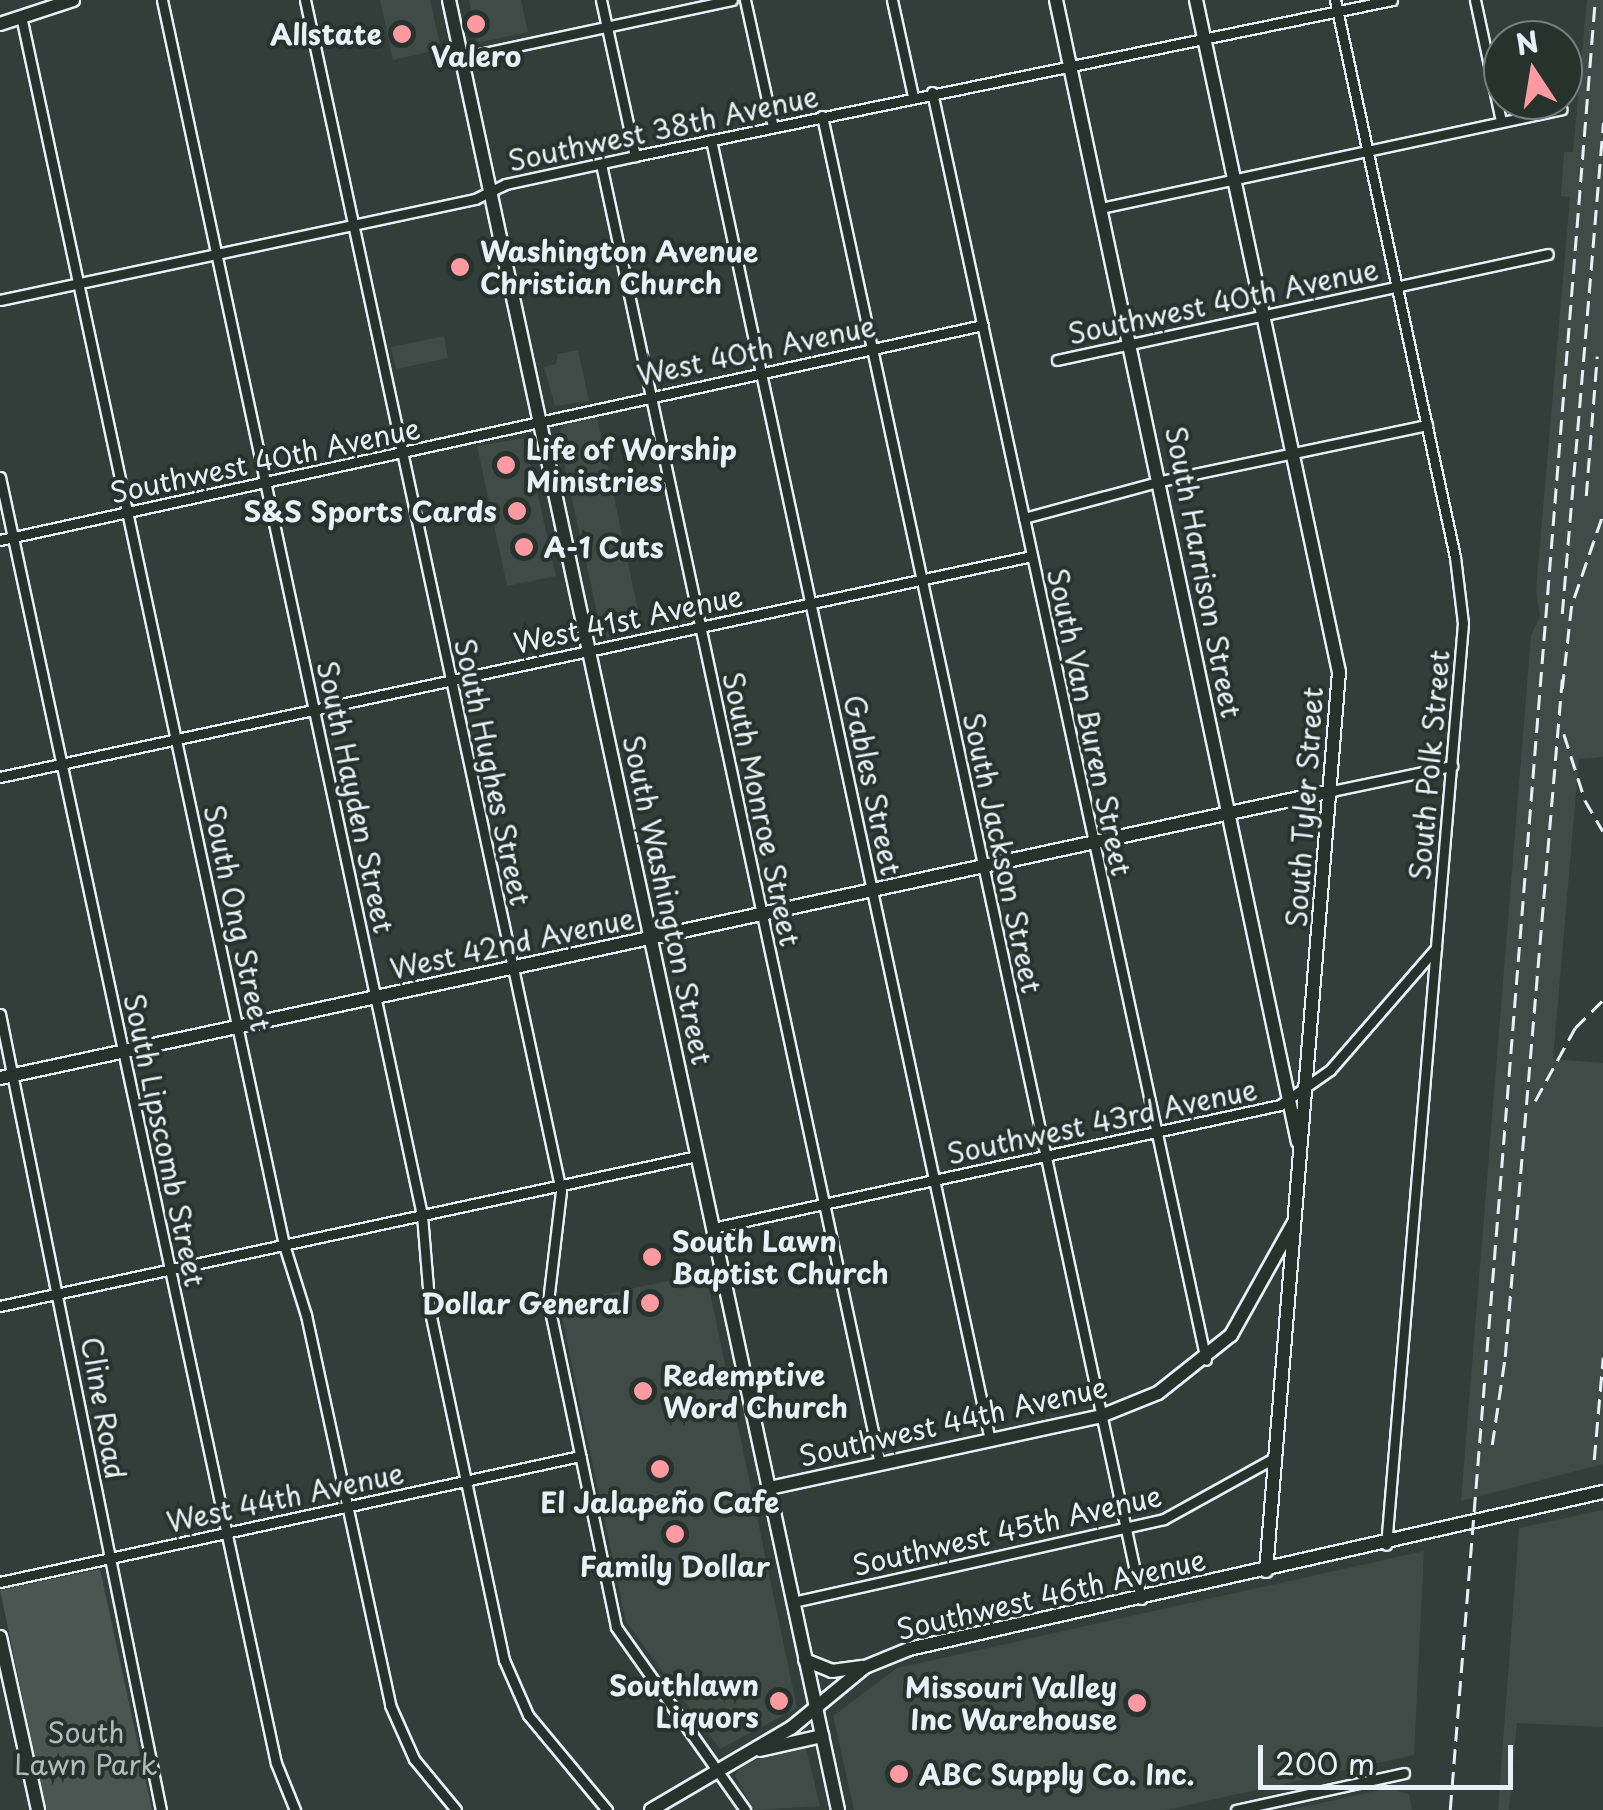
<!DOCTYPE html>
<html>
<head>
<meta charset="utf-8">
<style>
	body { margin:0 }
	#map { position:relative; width:1603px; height:1810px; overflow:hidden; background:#323e39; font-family:"Playpen Sans",sans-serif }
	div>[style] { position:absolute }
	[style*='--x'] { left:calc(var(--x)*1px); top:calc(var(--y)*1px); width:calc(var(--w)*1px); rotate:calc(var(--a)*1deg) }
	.built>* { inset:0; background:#3f4b46 }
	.green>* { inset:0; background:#495651 }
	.roads { filter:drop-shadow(2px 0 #e8f1f8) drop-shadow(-2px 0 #e8f1f8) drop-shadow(0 2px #e8f1f8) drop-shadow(0 -2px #e8f1f8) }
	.street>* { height:9px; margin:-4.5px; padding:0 4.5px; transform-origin:4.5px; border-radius:4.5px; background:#26332d }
	.secondary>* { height:12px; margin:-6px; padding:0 6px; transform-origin:6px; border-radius:6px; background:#26332d }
	.rail>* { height:2.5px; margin-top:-1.25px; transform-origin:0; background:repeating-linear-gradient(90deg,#e8f1f8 0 15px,transparent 0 23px) }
	.dots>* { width:28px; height:28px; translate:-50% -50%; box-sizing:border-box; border:5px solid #26332d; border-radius:50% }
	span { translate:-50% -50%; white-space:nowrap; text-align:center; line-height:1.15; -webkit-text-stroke:8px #26332d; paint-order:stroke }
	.poi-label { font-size:28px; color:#e8f1f8; font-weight:700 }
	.right { translate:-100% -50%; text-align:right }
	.left { translate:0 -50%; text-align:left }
	.street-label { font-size:28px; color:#e8f1f8 }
	.park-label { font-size:28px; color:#b0bbbe }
	.north { position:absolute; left:1483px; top:20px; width:100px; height:100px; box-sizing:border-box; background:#26332d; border:2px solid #747f7e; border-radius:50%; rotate:348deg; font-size:28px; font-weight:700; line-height:40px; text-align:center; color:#e8f1f8 }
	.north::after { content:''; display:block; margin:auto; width:35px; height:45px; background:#ff9aa2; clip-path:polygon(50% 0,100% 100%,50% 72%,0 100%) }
	.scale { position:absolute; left:1258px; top:1745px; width:255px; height:45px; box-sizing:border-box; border:5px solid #e8f1f8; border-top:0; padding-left:12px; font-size:30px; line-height:35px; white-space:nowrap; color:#e8f1f8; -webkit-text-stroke:8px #26332d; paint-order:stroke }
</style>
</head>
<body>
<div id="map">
	<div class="built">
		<i style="clip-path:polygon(380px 0,430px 0,441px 49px,393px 60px)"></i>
		<i style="clip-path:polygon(469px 0,521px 0,528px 32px,476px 43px)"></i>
		<i style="clip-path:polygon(1587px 0,1603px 0,1603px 757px,1579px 759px,1553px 1059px,1603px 1063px,1603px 1464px,1461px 1501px,1531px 636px,1540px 616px,1536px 590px,1570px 197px,1561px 196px,1564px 152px,1573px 152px)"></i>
		<i style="clip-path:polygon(444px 336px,448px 358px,396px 369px,391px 347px)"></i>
		<i style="clip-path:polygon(578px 350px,589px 401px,555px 406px,544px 367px,556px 364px,558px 354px)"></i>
		<i style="clip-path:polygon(597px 417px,642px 629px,609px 637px,602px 635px,558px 436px,563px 424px)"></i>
		<i style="clip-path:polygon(525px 438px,556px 576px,507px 586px,477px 446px)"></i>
		<i style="clip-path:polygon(706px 1273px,797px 1708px,720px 1749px,626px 1622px,559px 1304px)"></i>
		<i style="clip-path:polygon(1603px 1510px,1603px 1727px,1517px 1723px,1509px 1810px,1498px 1810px,1519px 1528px)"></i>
		<i style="clip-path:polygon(1424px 1551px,1414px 1755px,1166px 1810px,854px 1810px,833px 1716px,897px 1668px)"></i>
		<i style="clip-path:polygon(806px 1748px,820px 1806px,754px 1810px,735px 1775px,739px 1769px,764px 1756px)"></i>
		<i style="clip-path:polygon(1389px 1788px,1409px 1794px,1412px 1810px,1289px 1810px)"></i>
	</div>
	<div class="green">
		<i style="clip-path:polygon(100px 1569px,152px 1810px,46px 1810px,0 1590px)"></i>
	</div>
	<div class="roads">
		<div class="street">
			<i style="--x:162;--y:0;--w:1243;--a:77.92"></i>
			<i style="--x:422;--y:1215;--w:97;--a:85.3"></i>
			<i style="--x:430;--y:1312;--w:356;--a:78"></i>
			<i style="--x:504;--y:1660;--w:60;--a:66.4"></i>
			<i style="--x:528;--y:1715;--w:124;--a:50.3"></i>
			<i style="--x:305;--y:0;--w:1218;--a:77.87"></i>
			<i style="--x:561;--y:1191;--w:111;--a:96.7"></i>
			<i style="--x:548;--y:1301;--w:333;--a:78.2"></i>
			<i style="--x:616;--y:1627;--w:224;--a:54.8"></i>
			<i style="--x:601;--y:0;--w:160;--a:77.7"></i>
			<i style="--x:745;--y:0;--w:130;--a:77.6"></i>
			<i style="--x:892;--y:0;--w:98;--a:77.7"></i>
			<i style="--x:1335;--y:0;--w:570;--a:77.84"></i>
			<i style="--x:1455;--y:557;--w:66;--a:83.1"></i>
			<i style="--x:1463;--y:623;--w:925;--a:94.77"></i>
			<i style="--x:1475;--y:0;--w:124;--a:77.9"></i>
			<i style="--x:21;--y:16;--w:1257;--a:77.92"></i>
			<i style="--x:284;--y:1245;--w:73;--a:72.6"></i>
			<i style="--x:306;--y:1315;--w:399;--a:77.8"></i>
			<i style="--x:390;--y:1705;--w:59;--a:66"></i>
			<i style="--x:414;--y:1759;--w:66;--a:50.5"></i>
			<i style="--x:461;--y:58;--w:277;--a:-12.1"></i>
			<i style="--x:932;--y:92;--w:1297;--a:77.81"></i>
			<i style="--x:822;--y:116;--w:1517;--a:77.86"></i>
			<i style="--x:711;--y:140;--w:1330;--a:77.89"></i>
			<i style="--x:601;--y:164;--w:1330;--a:77.89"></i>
			<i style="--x:1101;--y:208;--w:471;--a:-12.1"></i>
			<i style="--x:0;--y:300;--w:486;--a:-12"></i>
			<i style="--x:475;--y:199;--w:34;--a:-26"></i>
			<i style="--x:506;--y:184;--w:132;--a:-12.2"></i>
			<i style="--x:635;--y:156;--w:773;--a:-11.64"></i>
			<i style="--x:1057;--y:360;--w:502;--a:-12.18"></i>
			<i style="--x:0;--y:477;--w:1315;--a:77.89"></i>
			<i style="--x:276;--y:1763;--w:51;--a:68"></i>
			<i style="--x:1024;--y:518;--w:142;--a:-15.1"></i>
			<i style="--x:1161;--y:481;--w:272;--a:-11.9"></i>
			<i style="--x:0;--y:540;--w:1006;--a:-12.34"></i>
			<i style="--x:0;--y:777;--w:1055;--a:-12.09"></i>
			<i style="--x:1332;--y:791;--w:123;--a:-11.8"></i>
			<i style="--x:0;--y:1014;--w:812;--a:78.57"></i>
			<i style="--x:713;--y:1228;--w:580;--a:-12.24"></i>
			<i style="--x:1280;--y:1105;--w:61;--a:-35"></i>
			<i style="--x:1330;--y:1070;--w:162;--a:-49"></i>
			<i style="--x:0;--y:1306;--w:713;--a:-12.15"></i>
			<i style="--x:0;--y:1582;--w:594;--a:-12.26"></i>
			<i style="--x:793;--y:1602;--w:380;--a:-12.6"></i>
			<i style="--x:1164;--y:1519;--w:128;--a:-29"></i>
			<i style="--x:1236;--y:1810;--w:172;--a:-12.4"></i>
		</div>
		<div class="secondary">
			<i style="--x:449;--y:0;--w:1851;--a:77.87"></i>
			<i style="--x:1056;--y:0;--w:1167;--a:78.04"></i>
			<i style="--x:1196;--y:0;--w:687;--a:77.99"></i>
			<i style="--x:1339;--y:672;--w:902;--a:94.64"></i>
			<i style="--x:0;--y:24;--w:77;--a:-18.2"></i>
			<i style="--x:0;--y:1078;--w:1363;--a:-12.16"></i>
			<i style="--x:769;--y:1488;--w:340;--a:-12.2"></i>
			<i style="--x:1101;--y:1416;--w:61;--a:-22"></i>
			<i style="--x:1158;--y:1393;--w:93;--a:-38.5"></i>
			<i style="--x:1231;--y:1335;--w:127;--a:-60.8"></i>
			<i style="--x:0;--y:1637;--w:177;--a:77.6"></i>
			<i style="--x:805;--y:1660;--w:29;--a:22"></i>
			<i style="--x:832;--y:1671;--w:30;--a:-8"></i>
			<i style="--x:760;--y:1750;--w:64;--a:-12.7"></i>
			<i style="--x:651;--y:1810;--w:162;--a:-30.4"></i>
			<i style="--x:791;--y:1728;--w:96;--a:-39.5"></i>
			<i style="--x:865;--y:1667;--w:48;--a:-22.2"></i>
			<i style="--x:909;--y:1649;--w:712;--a:-12.75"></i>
		</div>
	</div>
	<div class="rail">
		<i style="--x:1586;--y:496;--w:140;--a:-85.5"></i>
		<i style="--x:1574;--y:598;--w:89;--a:-71"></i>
		<i style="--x:1562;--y:614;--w:493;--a:-85.2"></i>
		<i style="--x:1562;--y:689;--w:90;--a:-83.6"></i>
		<i style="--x:1564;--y:734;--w:69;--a:72.3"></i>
		<i style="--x:1585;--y:800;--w:36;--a:60"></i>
		<i style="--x:1535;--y:1101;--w:83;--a:-61.3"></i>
		<i style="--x:1575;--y:1028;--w:40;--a:-45"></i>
		<i style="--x:1492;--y:1445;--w:89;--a:-81.6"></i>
		<i style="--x:1505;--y:1357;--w:680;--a:-85.19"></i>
		<i style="--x:1594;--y:1460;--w:103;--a:-85"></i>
		<i style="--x:1450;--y:1810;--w:1816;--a:-85.42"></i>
	</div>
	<div class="dots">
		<i style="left:476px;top:24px;background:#ff9aa2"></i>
		<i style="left:402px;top:34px;background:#ff9aa2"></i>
		<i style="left:460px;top:267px;background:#ff9aa2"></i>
		<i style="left:506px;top:465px;background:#ff9aa2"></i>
		<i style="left:517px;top:511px;background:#ff9aa2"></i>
		<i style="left:524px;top:547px;background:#ff9aa2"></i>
		<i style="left:652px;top:1257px;background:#ff9aa2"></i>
		<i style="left:650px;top:1303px;background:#ff9aa2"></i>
		<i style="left:643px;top:1391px;background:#ff9aa2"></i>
		<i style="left:660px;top:1469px;background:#ff9aa2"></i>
		<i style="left:675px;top:1534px;background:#ff9aa2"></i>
		<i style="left:779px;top:1701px;background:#ff9aa2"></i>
		<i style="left:1137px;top:1703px;background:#ff9aa2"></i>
		<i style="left:899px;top:1774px;background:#ff9aa2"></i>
	</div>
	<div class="poi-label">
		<span class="right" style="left:382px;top:34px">Allstate</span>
		<span style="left:476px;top:56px">Valero</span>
		<span class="left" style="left:480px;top:267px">Washington Avenue<br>Christian Church</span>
		<span class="left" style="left:526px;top:465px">Life of Worship<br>Ministries</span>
		<span class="right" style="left:497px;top:511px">S&amp;S Sports Cards</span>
		<span class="left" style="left:544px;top:547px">A-1 Cuts</span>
		<span class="left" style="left:672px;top:1257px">South Lawn<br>Baptist Church</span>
		<span class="right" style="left:630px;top:1303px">Dollar General</span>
		<span class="left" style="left:663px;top:1391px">Redemptive<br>Word Church</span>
		<span style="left:660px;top:1502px">El Jalapeño Cafe</span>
		<span style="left:675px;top:1566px">Family Dollar</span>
		<span class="right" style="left:759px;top:1701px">Southlawn<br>Liquors</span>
		<span class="right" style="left:1117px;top:1703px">Missouri Valley<br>Inc Warehouse</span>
		<span class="left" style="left:919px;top:1774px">ABC Supply Co. Inc.</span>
	</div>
	<div class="street-label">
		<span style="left:663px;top:128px;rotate:-12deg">Southwest 38th Avenue</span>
		<span style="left:1223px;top:301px;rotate:-12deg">Southwest 40th Avenue</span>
		<span style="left:756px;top:350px;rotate:-12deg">West 40th Avenue</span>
		<span style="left:265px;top:460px;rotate:-12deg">Southwest 40th Avenue</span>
		<span style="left:1204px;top:572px;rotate:79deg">South Harrison Street</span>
		<span style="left:628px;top:619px;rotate:-12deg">West 41st Avenue</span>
		<span style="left:1090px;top:722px;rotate:78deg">South Van Buren Street</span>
		<span style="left:1429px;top:765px;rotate:-85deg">South Polk Street</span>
		<span style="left:493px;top:772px;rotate:78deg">South Hughes Street</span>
		<span style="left:873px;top:785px;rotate:78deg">Gables Street</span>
		<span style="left:356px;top:797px;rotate:78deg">South Hayden Street</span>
		<span style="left:1304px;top:807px;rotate:-86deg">South Tyler Street</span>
		<span style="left:762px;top:809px;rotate:78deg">South Monroe Street</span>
		<span style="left:1003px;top:853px;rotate:78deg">South Jackson Street</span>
		<span style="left:668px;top:900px;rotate:78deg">South Washington Street</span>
		<span style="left:238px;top:918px;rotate:78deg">South Ong Street</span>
		<span style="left:512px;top:943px;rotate:-12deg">West 42nd Avenue</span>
		<span style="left:1102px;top:1121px;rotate:-12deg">Southwest 43rd Avenue</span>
		<span style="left:165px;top:1140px;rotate:78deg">South Lipscomb Street</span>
		<span style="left:104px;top:1408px;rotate:80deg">Cline Road</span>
		<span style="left:953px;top:1421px;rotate:-13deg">Southwest 44th Avenue</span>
		<span style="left:285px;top:1497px;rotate:-12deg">West 44th Avenue</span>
		<span style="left:1007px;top:1530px;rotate:-13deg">Southwest 45th Avenue</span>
		<span style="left:1051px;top:1594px;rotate:-13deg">Southwest 46th Avenue</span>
	</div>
	<div class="park-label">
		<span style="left:86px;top:1748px">South<br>Lawn Park</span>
	</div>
	<div class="north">N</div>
	<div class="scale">200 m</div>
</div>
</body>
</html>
